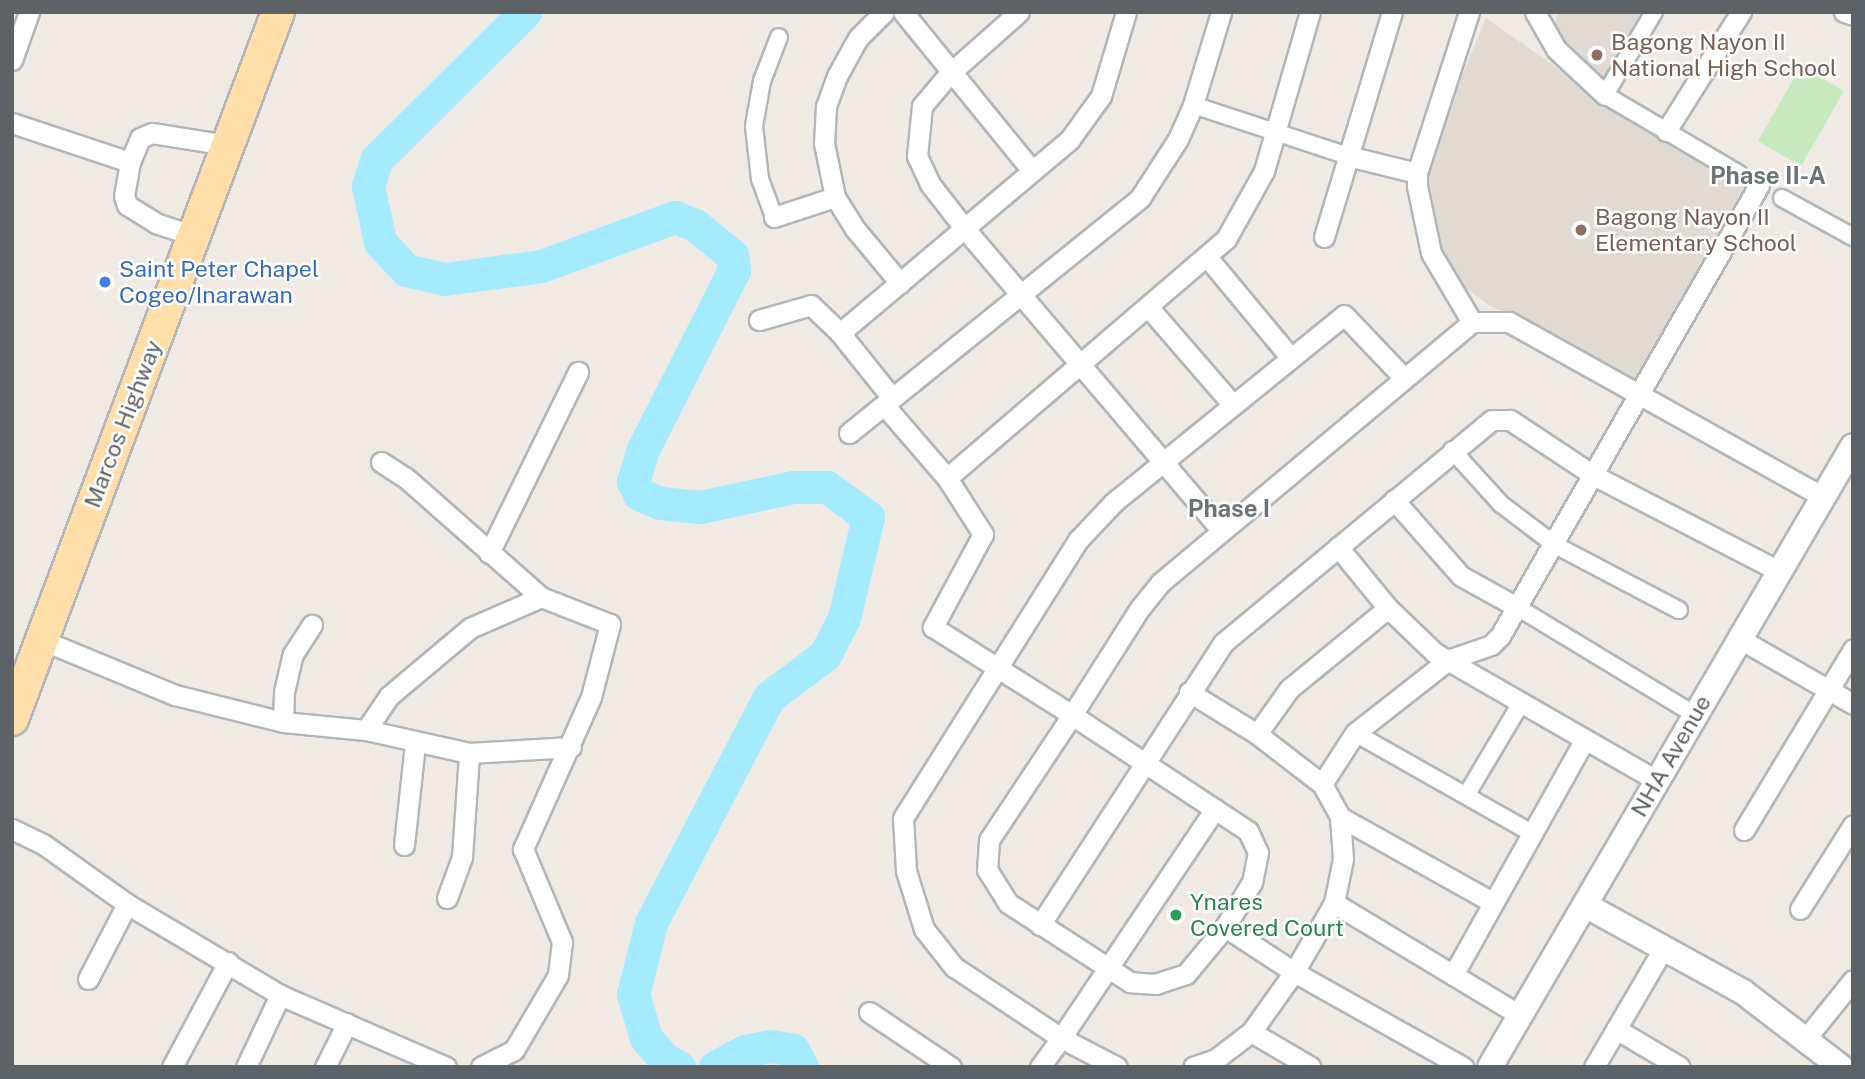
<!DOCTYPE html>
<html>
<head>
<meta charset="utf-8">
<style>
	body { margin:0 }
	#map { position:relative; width:1865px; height:1079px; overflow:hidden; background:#efeae4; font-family:"Public Sans",sans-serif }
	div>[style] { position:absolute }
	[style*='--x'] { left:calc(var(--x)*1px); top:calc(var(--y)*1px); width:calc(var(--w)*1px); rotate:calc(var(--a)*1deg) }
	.education>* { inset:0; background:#e0dad2 }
	.green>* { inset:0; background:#c8e8bf }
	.river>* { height:33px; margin:-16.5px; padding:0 16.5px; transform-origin:16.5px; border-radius:16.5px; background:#a4ebff }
	.roads { filter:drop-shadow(2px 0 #b2b6ba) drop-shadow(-2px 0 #b2b6ba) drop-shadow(0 2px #b2b6ba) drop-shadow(0 -2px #b2b6ba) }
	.pedestrian>* { height:16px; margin:-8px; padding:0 8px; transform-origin:8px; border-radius:8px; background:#fff }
	.minor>* { height:19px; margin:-9.5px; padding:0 9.5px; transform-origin:9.5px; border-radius:9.5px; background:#fff }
	.tertiary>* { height:24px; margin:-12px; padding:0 12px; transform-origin:12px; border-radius:12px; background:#fff }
	.primary>* { height:32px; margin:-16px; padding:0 16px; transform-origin:16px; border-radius:16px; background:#ffdea9 }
	.dots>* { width:19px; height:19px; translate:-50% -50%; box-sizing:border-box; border:4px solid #fff; border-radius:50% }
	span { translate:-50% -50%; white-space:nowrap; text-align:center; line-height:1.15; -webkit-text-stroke:5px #fff; paint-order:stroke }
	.education-label { font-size:23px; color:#785e54 }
	.left { translate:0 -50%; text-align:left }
	.shop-label { font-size:23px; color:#366cbe }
	.street-label { font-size:23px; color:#5c6265 }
	.leisure-label { font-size:23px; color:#27864d }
	.neighbourhood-label { font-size:24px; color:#6d7477; font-weight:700 }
	.frame { position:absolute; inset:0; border:14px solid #5c6265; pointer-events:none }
</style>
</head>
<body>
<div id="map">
	<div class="education">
		<i style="clip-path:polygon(1559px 12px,1651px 12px,1605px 92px,1550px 37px)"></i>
		<i style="clip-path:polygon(1486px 18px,1583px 86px,1754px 186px,1638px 386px,1554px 334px,1490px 306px,1445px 273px,1419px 178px)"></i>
	</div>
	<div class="green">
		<i style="clip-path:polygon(1801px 66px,1844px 91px,1801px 166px,1758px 141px)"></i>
	</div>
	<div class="river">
		<i style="--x:525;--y:12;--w:210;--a:135.2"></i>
		<i style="--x:376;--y:160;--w:27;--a:107"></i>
		<i style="--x:368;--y:186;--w:57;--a:77.9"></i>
		<i style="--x:380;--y:242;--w:38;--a:47"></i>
		<i style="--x:406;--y:270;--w:39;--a:13"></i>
		<i style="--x:444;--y:279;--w:98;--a:-7.6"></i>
		<i style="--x:541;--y:266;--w:143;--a:-20.1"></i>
		<i style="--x:675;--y:217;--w:22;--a:22"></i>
		<i style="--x:695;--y:225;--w:48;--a:39"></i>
		<i style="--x:732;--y:255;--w:15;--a:82"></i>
		<i style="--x:734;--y:270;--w:201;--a:116.9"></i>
		<i style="--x:643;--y:449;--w:34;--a:107"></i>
		<i style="--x:633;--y:481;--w:14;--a:65"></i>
		<i style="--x:639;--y:494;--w:23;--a:23"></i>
		<i style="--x:660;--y:503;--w:40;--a:5.7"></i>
		<i style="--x:700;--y:507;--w:95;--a:-12.1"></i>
		<i style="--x:793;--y:487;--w:34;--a:0"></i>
		<i style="--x:827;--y:487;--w:51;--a:36.2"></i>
		<i style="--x:868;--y:517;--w:104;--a:103.4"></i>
		<i style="--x:844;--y:618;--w:42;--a:117.2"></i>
		<i style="--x:825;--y:655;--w:70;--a:143.1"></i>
		<i style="--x:769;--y:697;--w:255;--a:117.6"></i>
		<i style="--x:651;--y:923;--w:73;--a:104.2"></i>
		<i style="--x:633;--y:994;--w:46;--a:73.5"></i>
		<i style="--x:646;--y:1038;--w:28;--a:49"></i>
		<i style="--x:664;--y:1059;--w:17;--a:28"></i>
		<i style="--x:715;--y:1067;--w:34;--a:-28"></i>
		<i style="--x:745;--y:1051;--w:26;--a:-11"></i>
		<i style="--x:771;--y:1046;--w:22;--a:10"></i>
		<i style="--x:793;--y:1050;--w:19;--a:62"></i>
	</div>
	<div class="roads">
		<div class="pedestrian">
			<i style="--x:1654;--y:12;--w:96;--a:120.6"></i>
			<i style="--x:1605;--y:95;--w:156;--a:30.5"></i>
			<i style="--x:1193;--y:105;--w:163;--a:18.2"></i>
			<i style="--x:1782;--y:198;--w:81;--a:28.8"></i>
			<i style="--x:774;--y:217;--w:40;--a:-110.2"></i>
			<i style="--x:760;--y:179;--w:53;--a:-96.5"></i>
			<i style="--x:754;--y:126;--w:46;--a:-79.9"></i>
			<i style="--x:762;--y:81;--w:47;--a:-68.9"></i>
			<i style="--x:1452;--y:450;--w:73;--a:47.8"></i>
			<i style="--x:1501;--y:504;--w:68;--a:37.2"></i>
			<i style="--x:1555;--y:545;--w:140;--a:27.7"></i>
			<i style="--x:1517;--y:607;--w:207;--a:31.2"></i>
			<i style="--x:1355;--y:733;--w:203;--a:29.5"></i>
			<i style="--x:1467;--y:794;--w:106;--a:-59.3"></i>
		</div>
		<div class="minor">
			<i style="--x:884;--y:12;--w:37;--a:135"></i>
			<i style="--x:858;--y:38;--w:43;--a:118.9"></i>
			<i style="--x:837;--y:76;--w:32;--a:110"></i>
			<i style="--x:826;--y:106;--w:37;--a:93"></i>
			<i style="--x:824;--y:143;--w:55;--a:78.5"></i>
			<i style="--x:835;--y:197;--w:39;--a:58"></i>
			<i style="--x:856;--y:230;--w:69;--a:50.3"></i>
			<i style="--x:903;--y:12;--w:205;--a:50.9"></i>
			<i style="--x:1019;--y:12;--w:94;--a:138.5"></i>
			<i style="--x:949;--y:74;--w:42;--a:130.2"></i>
			<i style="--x:922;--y:106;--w:50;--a:95.7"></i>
			<i style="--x:917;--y:156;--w:31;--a:65"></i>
			<i style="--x:930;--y:184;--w:57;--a:52.1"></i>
			<i style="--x:965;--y:229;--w:394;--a:49.6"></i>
			<i style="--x:1469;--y:12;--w:169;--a:107.9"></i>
			<i style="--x:1417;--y:173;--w:13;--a:90"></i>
			<i style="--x:1417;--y:186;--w:68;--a:78.2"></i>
			<i style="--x:1431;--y:253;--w:80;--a:59.3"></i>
			<i style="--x:1535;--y:12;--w:43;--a:60.4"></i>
			<i style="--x:1556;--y:49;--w:67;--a:43.2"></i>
			<i style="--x:1844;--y:12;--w:9;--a:18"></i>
			<i style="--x:12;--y:60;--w:51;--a:-70.5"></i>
			<i style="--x:12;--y:123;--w:124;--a:18.3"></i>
			<i style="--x:1666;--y:131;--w:141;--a:-57.8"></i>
			<i style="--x:1348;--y:156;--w:71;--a:13.8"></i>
			<i style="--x:774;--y:217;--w:64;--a:-18.2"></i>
			<i style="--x:192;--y:235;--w:38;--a:-162"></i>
			<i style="--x:156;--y:223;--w:34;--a:-148"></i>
			<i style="--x:127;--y:205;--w:9;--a:-108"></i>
			<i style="--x:124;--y:196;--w:35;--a:-80"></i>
			<i style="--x:130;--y:162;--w:26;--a:-67"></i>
			<i style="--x:140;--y:138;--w:13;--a:-23"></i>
			<i style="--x:152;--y:133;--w:77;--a:9"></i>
			<i style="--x:1324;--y:237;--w:235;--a:-73.2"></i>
			<i style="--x:1207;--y:257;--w:131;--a:50.3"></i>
			<i style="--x:1149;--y:308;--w:128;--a:49.1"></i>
			<i style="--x:759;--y:320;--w:54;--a:-16.1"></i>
			<i style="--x:811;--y:305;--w:40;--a:44"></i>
			<i style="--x:840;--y:333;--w:83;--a:51.3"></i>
			<i style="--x:840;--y:333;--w:301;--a:-40.1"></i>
			<i style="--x:1070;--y:139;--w:53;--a:-54.2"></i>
			<i style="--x:1101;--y:96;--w:88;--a:-73.4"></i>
			<i style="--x:884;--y:405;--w:96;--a:49.2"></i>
			<i style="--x:947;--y:478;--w:67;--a:57.3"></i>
			<i style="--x:983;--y:534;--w:106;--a:118.3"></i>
			<i style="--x:933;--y:627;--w:165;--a:32.3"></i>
			<i style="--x:1072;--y:715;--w:211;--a:33.4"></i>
			<i style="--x:1248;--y:831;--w:23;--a:65"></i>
			<i style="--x:1258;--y:852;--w:31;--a:101"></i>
			<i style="--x:1252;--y:882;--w:52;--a:121"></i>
			<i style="--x:1225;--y:927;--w:61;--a:129.7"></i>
			<i style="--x:1186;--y:974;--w:32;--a:162"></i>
			<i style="--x:1156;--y:984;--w:26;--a:-176"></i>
			<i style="--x:1130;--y:982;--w:145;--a:-147.1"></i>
			<i style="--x:1008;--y:903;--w:39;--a:-122"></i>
			<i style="--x:987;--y:870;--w:30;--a:-86"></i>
			<i style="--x:989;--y:840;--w:150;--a:-56.4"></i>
			<i style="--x:1072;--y:715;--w:127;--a:-57.6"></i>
			<i style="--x:1140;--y:608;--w:32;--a:-51"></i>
			<i style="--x:1160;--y:583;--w:407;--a:-39.9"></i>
			<i style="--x:1472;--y:322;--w:37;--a:0"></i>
			<i style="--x:1509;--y:322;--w:359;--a:29.1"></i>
			<i style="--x:849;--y:433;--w:374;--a:-38.9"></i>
			<i style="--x:1140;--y:198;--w:70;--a:-57.2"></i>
			<i style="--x:1178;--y:139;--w:37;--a:-66"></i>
			<i style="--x:1193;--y:105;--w:97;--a:-73.2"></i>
			<i style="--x:381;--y:462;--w:30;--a:33"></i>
			<i style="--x:406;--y:478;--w:180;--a:41.4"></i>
			<i style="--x:947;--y:478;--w:367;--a:-40.6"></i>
			<i style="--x:1226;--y:239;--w:78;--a:-60.8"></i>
			<i style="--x:1264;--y:171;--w:166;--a:-73.9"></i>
			<i style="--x:1394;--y:500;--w:101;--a:48.6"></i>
			<i style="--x:1461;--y:576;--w:64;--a:29"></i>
			<i style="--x:1338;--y:547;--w:79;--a:50.7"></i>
			<i style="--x:1388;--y:608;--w:65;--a:43.8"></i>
			<i style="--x:1435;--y:653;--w:255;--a:29.9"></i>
			<i style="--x:489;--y:553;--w:202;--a:-63.8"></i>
			<i style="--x:1740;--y:639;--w:130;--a:29.9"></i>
			<i style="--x:42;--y:640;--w:144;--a:22.5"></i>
			<i style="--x:175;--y:695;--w:111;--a:14"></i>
			<i style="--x:283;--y:722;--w:83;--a:5.5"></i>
			<i style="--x:366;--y:730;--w:106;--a:12.6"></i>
			<i style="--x:469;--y:753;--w:102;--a:-3.4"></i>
			<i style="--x:1189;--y:692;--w:80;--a:31.7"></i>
			<i style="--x:1257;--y:734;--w:82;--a:37.6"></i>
			<i style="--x:1322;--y:784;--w:38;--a:61"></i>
			<i style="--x:1340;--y:817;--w:42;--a:85.9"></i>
			<i style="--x:1343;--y:859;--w:45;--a:101.6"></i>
			<i style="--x:1334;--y:903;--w:80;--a:120.1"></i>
			<i style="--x:1294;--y:972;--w:74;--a:125.6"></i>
			<i style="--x:1251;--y:1032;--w:44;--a:142.4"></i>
			<i style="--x:1216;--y:1059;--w:24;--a:161"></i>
			<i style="--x:283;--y:722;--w:30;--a:-88"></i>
			<i style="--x:284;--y:692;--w:39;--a:-77"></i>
			<i style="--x:293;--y:654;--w:35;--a:-57"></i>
			<i style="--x:366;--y:730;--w:41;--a:-55.9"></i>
			<i style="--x:389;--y:696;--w:106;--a:-40"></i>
			<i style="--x:470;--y:628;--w:77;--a:-23.6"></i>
			<i style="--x:541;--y:597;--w:74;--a:21.4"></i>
			<i style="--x:610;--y:624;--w:75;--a:104.6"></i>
			<i style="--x:591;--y:697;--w:167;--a:114.1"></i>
			<i style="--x:523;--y:849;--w:101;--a:67.2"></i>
			<i style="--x:562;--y:942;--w:33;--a:97"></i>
			<i style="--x:558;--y:975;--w:87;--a:120.4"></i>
			<i style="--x:514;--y:1050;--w:37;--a:153"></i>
			<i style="--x:1257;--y:734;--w:55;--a:-54.6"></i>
			<i style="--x:1289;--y:689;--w:128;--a:-39.3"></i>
			<i style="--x:1322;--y:784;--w:61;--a:-57.1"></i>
			<i style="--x:1355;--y:733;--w:118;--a:-38.1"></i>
			<i style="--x:1448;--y:660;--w:46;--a:-19.2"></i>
			<i style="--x:1491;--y:645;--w:13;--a:-45"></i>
			<i style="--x:1500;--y:636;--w:520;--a:-60.13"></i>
			<i style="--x:1340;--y:817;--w:174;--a:29.2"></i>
			<i style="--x:12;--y:829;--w:34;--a:26"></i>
			<i style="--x:43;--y:844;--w:103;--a:35.5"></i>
			<i style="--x:127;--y:904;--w:178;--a:30.7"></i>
			<i style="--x:280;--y:995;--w:181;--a:23.4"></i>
			<i style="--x:1744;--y:830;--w:211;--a:-58.9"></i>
			<i style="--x:404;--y:845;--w:103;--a:-83.8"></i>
			<i style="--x:447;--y:898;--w:44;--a:-69.9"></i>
			<i style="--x:462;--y:857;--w:104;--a:-86.1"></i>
			<i style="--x:1334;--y:903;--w:217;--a:31.1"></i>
			<i style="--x:1800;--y:909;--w:99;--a:-57.8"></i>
			<i style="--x:1040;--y:925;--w:336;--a:-57"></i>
			<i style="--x:1223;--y:643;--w:349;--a:-39.7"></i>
			<i style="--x:1492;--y:420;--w:18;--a:0"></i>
			<i style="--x:1510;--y:420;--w:100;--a:33.5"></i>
			<i style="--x:1593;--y:475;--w:209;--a:27.3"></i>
			<i style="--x:1225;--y:927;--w:82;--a:33.1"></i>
			<i style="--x:1294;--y:972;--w:194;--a:29.3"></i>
			<i style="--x:1453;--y:975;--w:270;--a:-60.8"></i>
			<i style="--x:88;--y:979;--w:85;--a:-62.5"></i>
			<i style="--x:869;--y:1012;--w:99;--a:33.9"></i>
			<i style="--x:1616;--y:1029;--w:74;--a:30.7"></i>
			<i style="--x:1251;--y:1032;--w:69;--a:30.3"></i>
			<i style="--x:1807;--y:1037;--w:73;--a:-51.1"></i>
			<i style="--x:172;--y:1067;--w:119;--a:-61.9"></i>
			<i style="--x:246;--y:1067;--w:80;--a:-64.7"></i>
			<i style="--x:325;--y:1067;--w:49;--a:-63.4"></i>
			<i style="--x:1040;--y:1067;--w:36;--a:-54"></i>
			<i style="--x:1061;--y:1038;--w:128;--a:-146.4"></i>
			<i style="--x:954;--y:967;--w:48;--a:-128.3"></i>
			<i style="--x:924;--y:929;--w:61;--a:-107.2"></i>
			<i style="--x:906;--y:871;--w:53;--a:-93.2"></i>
			<i style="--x:903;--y:818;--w:330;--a:-57.8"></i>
			<i style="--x:1079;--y:539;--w:51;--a:-46.6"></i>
			<i style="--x:1114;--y:502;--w:296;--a:-39.1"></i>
			<i style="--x:1344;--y:315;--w:87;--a:46.4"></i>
			<i style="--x:1117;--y:1067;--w:63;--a:-152.6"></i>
			<i style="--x:1061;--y:1038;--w:276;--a:-56.1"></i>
			<i style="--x:1594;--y:1067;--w:137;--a:-59.7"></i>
		</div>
		<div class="tertiary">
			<i style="--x:1585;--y:905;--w:180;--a:28.8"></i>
			<i style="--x:1743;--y:992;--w:123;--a:37.4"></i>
			<i style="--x:1490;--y:1067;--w:719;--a:-59.69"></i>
		</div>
		<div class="primary">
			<i style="--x:12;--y:719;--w:755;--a:-69.38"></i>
		</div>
	</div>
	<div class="dots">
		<i style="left:1597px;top:55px;background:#8d6e63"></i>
		<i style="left:1581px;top:230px;background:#8d6e63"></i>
		<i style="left:105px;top:282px;background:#3f7fe0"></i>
		<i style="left:1176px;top:915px;background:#2e9e5b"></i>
	</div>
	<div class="education-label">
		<span class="left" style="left:1611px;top:55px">Bagong Nayon II<br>National High School</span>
		<span class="left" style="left:1595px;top:230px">Bagong Nayon II<br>Elementary School</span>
	</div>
	<div class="shop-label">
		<span class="left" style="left:119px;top:282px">Saint Peter Chapel<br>Cogeo/Inarawan</span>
	</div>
	<div class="street-label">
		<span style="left:123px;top:424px;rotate:-69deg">Marcos Highway</span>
		<span style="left:1671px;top:756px;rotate:-60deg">NHA Avenue</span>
	</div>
	<div class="leisure-label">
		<span class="left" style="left:1190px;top:915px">Ynares<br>Covered Court</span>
	</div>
	<div class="neighbourhood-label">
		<span style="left:1768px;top:176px">Phase II-A</span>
		<span style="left:1229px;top:509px">Phase I</span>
	</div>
	<div class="frame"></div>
</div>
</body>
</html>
